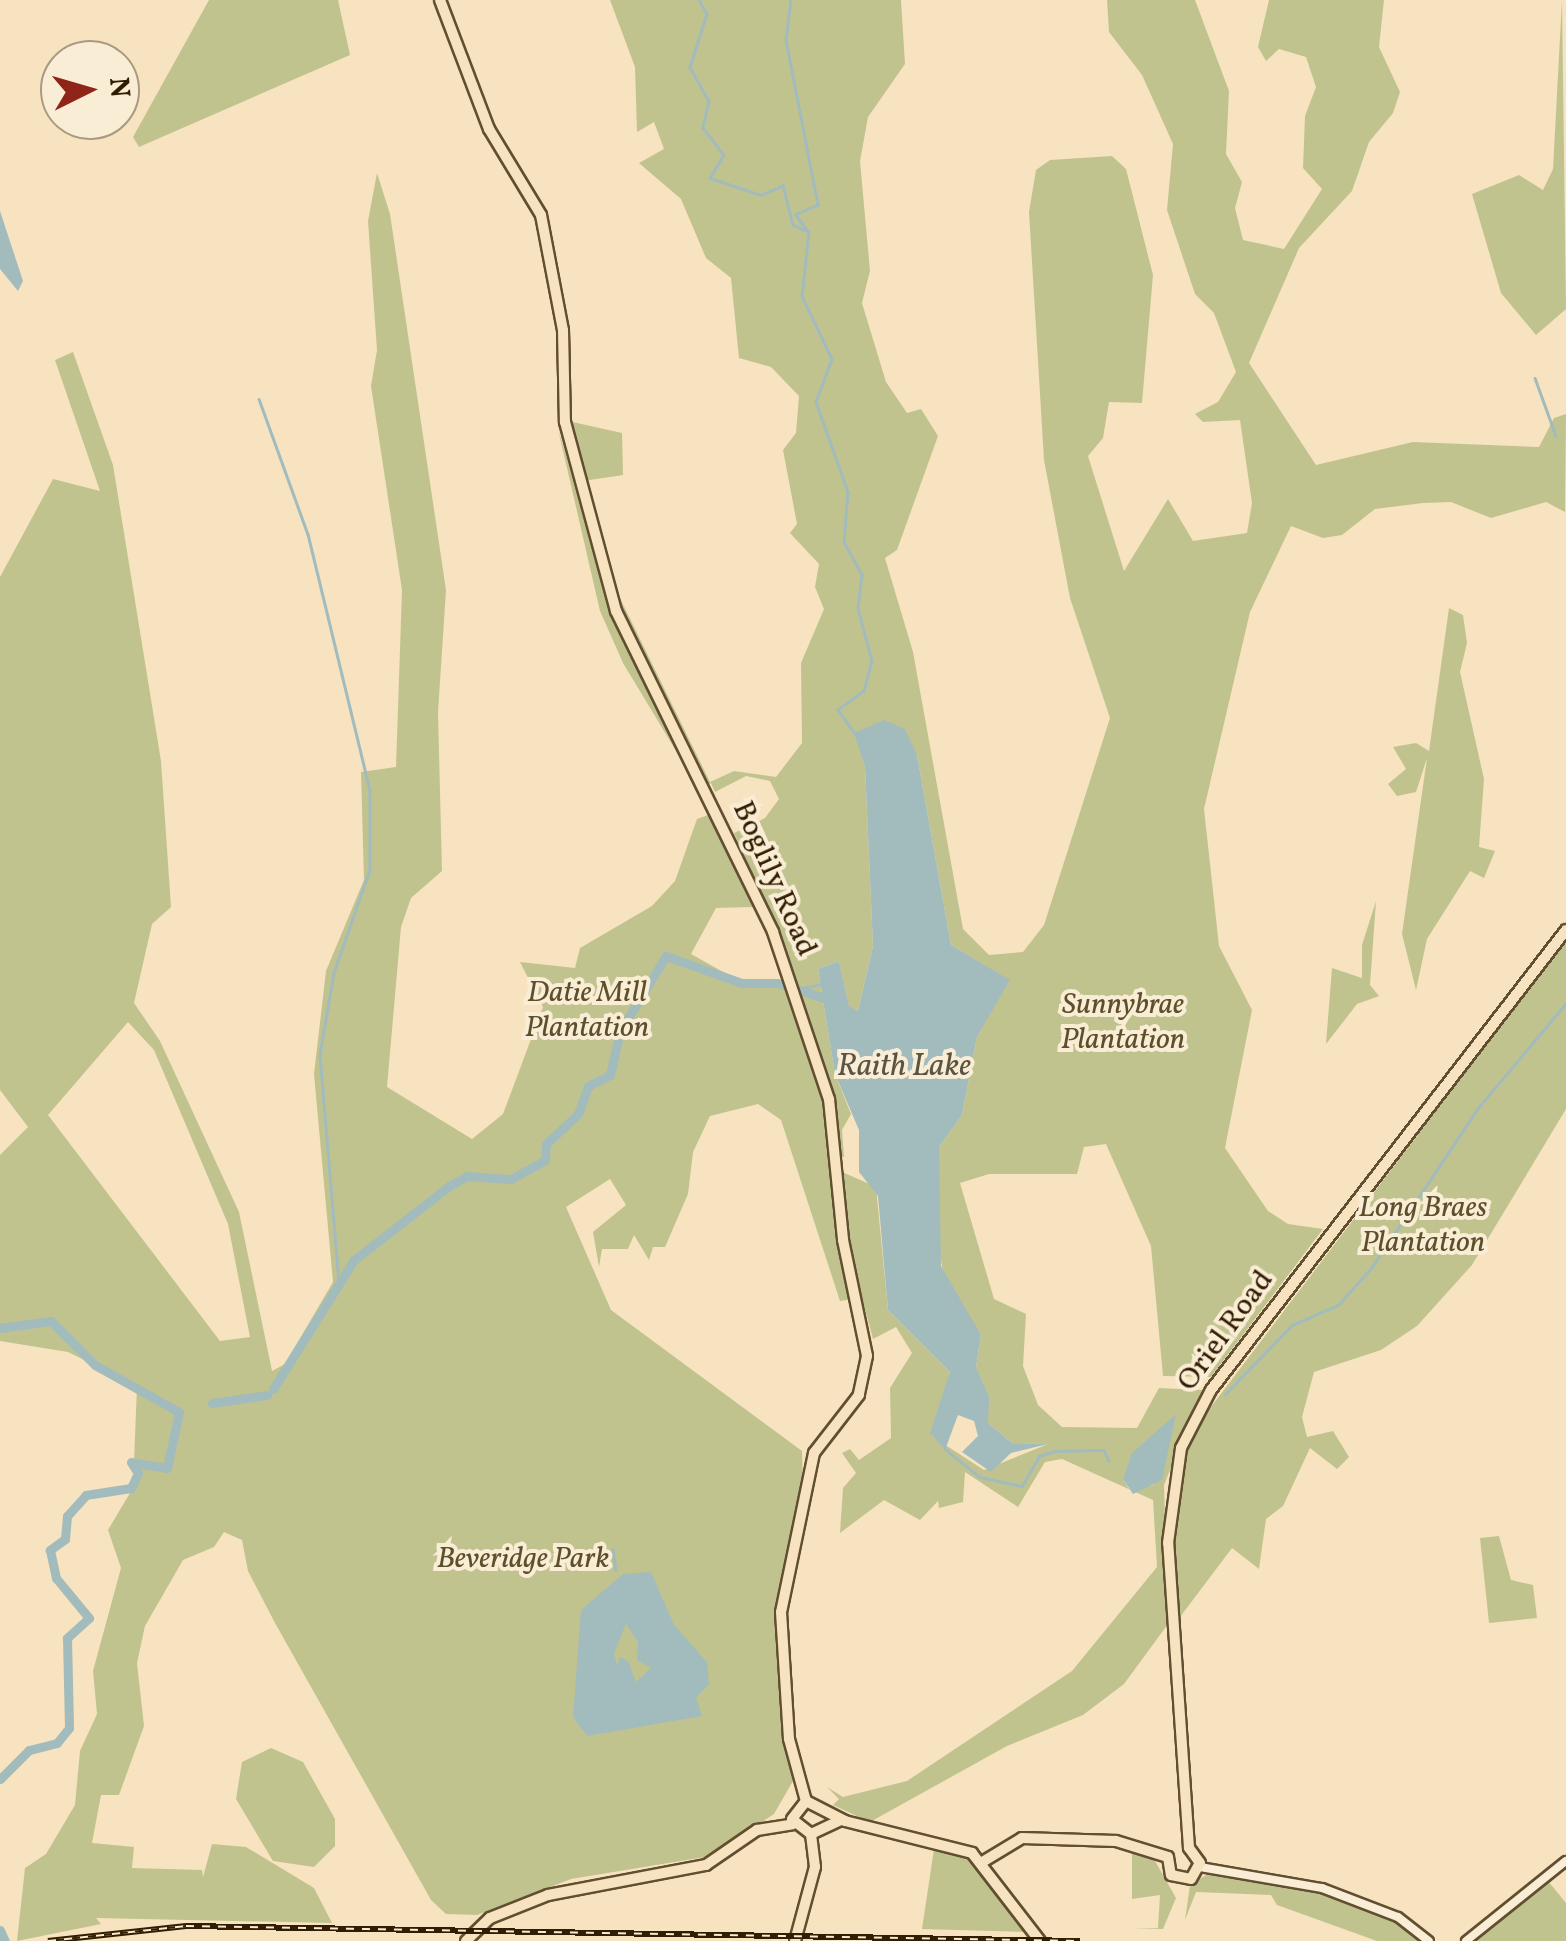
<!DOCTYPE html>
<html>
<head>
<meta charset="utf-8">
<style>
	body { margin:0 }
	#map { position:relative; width:1566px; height:1941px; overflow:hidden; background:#f7e3bf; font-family:Vollkorn,serif }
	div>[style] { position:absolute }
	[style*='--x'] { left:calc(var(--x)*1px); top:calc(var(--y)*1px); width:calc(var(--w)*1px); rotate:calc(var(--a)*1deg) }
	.green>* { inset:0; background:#c1c38f }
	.water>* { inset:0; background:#a2bbbd }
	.stream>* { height:2.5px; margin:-1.25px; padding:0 1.25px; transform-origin:1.25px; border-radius:1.25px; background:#a2bbbd }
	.river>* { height:9px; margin:-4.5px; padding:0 4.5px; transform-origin:4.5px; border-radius:4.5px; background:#a2bbbd }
	.roads { filter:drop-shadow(2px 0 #624e30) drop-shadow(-2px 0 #624e30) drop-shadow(0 2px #624e30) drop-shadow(0 -2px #624e30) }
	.minor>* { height:8px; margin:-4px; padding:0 4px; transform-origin:4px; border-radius:4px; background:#faedd5 }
	.major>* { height:10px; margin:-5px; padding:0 5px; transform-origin:5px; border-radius:5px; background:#f7e3bf }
	.rail>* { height:6px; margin-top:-3px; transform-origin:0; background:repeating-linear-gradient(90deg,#faedd5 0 8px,#311d01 0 16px); box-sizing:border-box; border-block:2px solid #311d01 }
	span { translate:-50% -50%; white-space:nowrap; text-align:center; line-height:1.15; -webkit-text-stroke:8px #faedd5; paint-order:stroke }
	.street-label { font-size:30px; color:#311d01 }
	.park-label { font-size:30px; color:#5c4f2c; font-style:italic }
	.water-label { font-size:32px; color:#595443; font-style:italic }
	.north { position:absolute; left:40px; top:40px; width:100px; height:100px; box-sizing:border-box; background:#faedd5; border:2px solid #aa9a80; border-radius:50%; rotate:85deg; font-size:28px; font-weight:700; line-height:40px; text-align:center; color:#311d01 }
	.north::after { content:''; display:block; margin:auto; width:35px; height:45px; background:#8f2418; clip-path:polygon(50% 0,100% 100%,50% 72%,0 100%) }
</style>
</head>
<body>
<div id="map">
	<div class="green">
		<i style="clip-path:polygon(209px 0,338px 0,350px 55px,139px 147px,133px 137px)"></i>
		<i style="clip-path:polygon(evenodd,610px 0,901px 0,905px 64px,868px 117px,860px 161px,870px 271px,862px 303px,886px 382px,907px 413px,921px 409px,938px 436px,897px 550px,885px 558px,913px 652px,963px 929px,989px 955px,1023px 952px,1044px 925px,1110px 718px,1070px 598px,1044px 460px,1029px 212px,1036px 170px,1050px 160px,1112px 156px,1126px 169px,1153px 275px,1142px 403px,1109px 402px,1103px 438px,1088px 456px,1124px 571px,1168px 499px,1193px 541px,1247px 533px,1252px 503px,1240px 420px,1203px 422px,1195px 414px,1218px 402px,1236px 372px,1214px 313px,1195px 294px,1167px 210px,1173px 144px,1142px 75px,1109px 32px,1107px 0,1195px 0,1229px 91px,1226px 154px,1242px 182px,1235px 208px,1243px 240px,1284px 249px,1322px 189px,1303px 168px,1305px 116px,1316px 87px,1306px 57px,1279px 49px,1266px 61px,1258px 47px,1269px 0,1384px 0,1379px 47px,1400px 92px,1393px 113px,1369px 142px,1352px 191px,1299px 248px,1249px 363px,1316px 465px,1413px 442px,1539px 447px,1554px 418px,1566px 414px,1565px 512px,1546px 502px,1491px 518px,1451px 502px,1423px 503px,1375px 509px,1342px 535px,1323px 538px,1291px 526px,1250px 612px,1204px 809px,1219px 946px,1252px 1010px,1225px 1148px,1268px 1211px,1288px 1224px,1323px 1229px,1211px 1377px,1163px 1376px,1151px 1246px,1106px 1144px,1084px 1147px,1077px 1174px,989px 1174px,960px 1183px,994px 1299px,1026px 1314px,1023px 1366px,1038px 1405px,1062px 1427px,1137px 1428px,1159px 1388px,1202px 1390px,1164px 1485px,1168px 1624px,1124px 1684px,1083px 1715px,1007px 1746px,870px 1822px,833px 1805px,839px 1799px,827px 1787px,843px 1797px,907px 1781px,1072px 1671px,1157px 1567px,1153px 1500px,1062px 1459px,1045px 1462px,1018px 1507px,965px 1472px,963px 1502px,939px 1508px,938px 1501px,920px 1520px,884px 1500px,840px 1533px,843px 1488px,856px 1473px,842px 1453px,850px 1449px,859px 1460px,891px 1438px,890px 1388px,912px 1353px,896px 1327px,873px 1339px,845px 1233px,840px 1171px,876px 1187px,888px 1310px,950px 1372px,933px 1437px,984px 1470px,1048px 1444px,1012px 1443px,988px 1423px,988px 1397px,976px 1367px,981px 1335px,945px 1282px,939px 1250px,939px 1147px,962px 1115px,977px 1037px,1009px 980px,951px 945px,917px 755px,855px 733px,865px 767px,873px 946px,858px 1011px,849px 1007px,839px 961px,818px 969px,835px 1074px,851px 1114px,842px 1130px,844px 1157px,838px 1158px,831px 1088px,786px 950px,734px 833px,765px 818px,779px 799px,770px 781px,746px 776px,715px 792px,711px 783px,699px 789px,623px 663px,600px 611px,558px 429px,608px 593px,616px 590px,710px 782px,734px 771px,776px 777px,802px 743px,801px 663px,824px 609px,815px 587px,819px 564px,790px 533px,797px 524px,783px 450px,796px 433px,799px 396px,771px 367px,739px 358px,731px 278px,706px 258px,681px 199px,639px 163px,664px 149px,654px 122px,637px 132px,635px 67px,610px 0,1174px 1418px,1153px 1485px,1129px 1489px,1123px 1479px,1174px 1418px)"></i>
		<i style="clip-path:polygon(1562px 0,1566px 309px,1536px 335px,1501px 293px,1472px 194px,1519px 175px,1543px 190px,1553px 169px)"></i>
		<i style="clip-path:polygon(evenodd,377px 173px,390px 214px,446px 590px,438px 712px,442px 871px,411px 898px,401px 927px,387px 1087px,472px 1139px,503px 1114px,543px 1007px,520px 962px,575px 968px,580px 948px,652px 906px,675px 881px,697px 819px,711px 814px,753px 907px,716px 908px,691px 954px,748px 986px,791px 989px,820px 1077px,835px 1221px,853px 1299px,840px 1301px,781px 1120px,758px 1104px,710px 1116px,693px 1152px,688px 1194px,665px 1247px,653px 1247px,649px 1260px,634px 1235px,628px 1249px,602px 1249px,599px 1267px,593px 1232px,626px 1205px,610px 1179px,566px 1207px,611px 1310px,802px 1451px,803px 1486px,778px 1616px,793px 1781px,774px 1814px,711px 1856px,571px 1879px,477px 1915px,446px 1914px,431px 1900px,275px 1623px,248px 1571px,242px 1540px,224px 1532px,214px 1547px,183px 1560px,145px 1626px,137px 1663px,144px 1726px,119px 1795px,101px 1795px,92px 1843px,134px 1847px,132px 1868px,202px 1870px,203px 1877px,212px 1844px,246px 1847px,314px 1888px,332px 1923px,96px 1918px,101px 1924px,17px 1941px,25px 1868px,46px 1854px,75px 1805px,80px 1751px,97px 1714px,93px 1671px,121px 1568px,108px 1530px,133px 1488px,137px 1386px,68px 1352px,0 1341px,0 1155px,28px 1127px,0 1090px,0 577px,53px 479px,100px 491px,55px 360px,73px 352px,113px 465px,161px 761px,171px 907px,152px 924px,134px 1003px,160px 1041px,239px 1212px,272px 1371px,285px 1364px,333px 1282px,314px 1074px,326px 971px,364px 880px,361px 772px,396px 767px,402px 590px,371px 386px,377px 350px,368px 221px,377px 173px,128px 1022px,154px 1050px,228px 1224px,250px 1337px,220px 1341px,48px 1115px,128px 1022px)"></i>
		<i style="clip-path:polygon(568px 421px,622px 433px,623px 475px,583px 481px)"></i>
		<i style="clip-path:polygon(1449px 608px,1463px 615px,1467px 643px,1460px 672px,1484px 779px,1479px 847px,1495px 851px,1484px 878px,1470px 871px,1427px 939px,1416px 990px,1402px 934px,1427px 758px,1416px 792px,1397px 796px,1388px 784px,1406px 769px,1393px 747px,1416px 743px,1429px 751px)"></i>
		<i style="clip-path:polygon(1376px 901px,1370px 985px,1379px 996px,1357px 1004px,1326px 1044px,1332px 968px,1362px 978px,1362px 945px)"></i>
		<i style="clip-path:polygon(1566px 940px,1566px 1109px,1472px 1265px,1417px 1326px,1381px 1350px,1314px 1372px,1302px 1417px,1307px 1437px,1333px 1431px,1349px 1457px,1337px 1469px,1310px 1448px,1283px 1506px,1266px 1519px,1259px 1569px,1232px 1548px,1180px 1617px,1174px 1536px,1183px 1462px,1201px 1420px)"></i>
		<i style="clip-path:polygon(1499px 1536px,1511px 1580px,1533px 1585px,1537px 1618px,1489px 1623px,1480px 1538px)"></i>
		<i style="clip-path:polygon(271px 1748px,303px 1762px,335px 1819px,335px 1846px,314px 1867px,273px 1861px,236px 1799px,242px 1762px)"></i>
		<i style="clip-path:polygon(934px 1849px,969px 1857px,1027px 1932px,922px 1929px)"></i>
		<i style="clip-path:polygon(1132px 1850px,1155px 1861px,1176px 1898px,1163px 1929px,1131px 1928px,1158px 1928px,1160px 1895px,1132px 1899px)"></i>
		<i style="clip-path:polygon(1211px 1872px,1304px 1885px,1405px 1926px,1418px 1941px,1377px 1941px,1277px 1905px,1271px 1895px,1196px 1892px,1185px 1920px,1190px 1885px)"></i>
		<i style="clip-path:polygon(1548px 1881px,1566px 1903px,1566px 1941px,1475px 1941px)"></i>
	</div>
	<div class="water">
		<i style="clip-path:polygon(0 211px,23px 281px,18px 291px,0 269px)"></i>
		<i style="clip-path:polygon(884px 720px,905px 729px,917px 755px,951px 945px,1010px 980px,977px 1037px,962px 1115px,939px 1147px,941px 1266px,981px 1335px,976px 1367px,989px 1397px,988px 1423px,1012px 1443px,1048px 1444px,1011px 1453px,991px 1472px,962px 1452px,978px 1436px,974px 1421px,958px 1415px,945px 1450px,930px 1433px,950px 1372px,888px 1310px,878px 1196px,859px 1172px,859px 1130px,835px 1074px,818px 969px,839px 961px,849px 1006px,858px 1011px,873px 946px,865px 767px,854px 733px)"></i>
		<i style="clip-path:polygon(1176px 1414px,1162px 1480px,1133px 1494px,1123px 1479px,1132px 1453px)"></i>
		<i style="clip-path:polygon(evenodd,651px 1572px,674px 1625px,707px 1662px,709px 1684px,696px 1698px,702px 1716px,587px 1736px,573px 1717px,581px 1610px,623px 1574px,651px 1572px,626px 1624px,638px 1642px,637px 1660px,651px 1668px,636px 1682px,628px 1661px,620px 1657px,617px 1666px,614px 1653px,626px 1624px)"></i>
	</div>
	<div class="stream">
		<i style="--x:699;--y:0;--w:16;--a:60"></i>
		<i style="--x:707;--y:14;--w:56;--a:107.8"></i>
		<i style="--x:690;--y:67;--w:39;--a:61"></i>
		<i style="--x:709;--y:101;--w:28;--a:103"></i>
		<i style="--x:703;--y:128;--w:34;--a:52"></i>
		<i style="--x:724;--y:155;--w:27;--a:121"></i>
		<i style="--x:710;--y:178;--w:54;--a:18.4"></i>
		<i style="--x:761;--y:195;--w:24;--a:-24"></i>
		<i style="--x:783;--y:185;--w:41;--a:76"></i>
		<i style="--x:793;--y:225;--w:15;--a:23"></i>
		<i style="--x:791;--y:0;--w:40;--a:97.1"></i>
		<i style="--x:786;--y:40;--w:168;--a:79"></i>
		<i style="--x:818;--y:205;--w:24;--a:156"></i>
		<i style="--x:796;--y:215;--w:19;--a:54"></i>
		<i style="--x:809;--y:232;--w:64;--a:96.2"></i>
		<i style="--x:802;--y:296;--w:70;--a:64.5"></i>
		<i style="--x:832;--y:359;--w:46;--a:110.4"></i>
		<i style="--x:816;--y:402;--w:96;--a:70.4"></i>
		<i style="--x:848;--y:492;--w:50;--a:94.6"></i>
		<i style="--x:844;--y:542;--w:38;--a:61"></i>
		<i style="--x:862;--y:575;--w:33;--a:97"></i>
		<i style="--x:858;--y:608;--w:55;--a:75.2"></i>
		<i style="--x:872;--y:661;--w:31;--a:105"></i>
		<i style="--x:864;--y:691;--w:32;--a:144"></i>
		<i style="--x:838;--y:710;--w:31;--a:54"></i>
		<i style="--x:1535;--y:378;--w:62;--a:70.1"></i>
		<i style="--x:259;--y:399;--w:144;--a:70.1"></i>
		<i style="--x:308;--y:534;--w:264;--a:76.4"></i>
		<i style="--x:370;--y:791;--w:79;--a:90"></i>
		<i style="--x:370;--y:870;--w:109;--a:109.3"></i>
		<i style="--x:334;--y:973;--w:83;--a:99.7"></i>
		<i style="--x:320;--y:1055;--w:229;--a:85.2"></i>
		<i style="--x:798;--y:989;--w:24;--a:-12"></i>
		<i style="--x:1225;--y:1394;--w:96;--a:-45.8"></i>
		<i style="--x:1292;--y:1325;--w:50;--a:-23.5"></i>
		<i style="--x:1338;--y:1305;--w:51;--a:-48.2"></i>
		<i style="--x:1372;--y:1267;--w:191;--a:-56.3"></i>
		<i style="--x:1478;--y:1108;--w:137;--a:-50"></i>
		<i style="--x:945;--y:1449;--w:45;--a:38.7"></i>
		<i style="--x:980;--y:1477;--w:43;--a:12.1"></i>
		<i style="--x:1022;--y:1486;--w:34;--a:-60"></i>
		<i style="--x:1039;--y:1456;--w:16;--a:-18"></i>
		<i style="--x:1054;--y:1451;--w:50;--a:-1.1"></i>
		<i style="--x:1104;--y:1450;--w:12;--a:66"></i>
		<i style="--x:613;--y:1549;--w:21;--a:82"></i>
	</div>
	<div class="river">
		<i style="--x:0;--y:1328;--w:51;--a:-7.8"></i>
		<i style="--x:51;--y:1321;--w:62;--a:45"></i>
		<i style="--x:95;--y:1365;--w:96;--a:29.2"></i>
		<i style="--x:179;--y:1412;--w:57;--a:102.1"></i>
		<i style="--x:167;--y:1468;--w:36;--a:-171"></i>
		<i style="--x:131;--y:1462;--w:13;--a:58"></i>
		<i style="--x:138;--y:1473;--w:17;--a:115"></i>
		<i style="--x:131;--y:1488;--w:46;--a:171.2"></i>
		<i style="--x:86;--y:1495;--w:28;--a:132"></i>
		<i style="--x:67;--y:1516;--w:23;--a:95"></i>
		<i style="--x:65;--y:1539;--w:19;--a:144"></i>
		<i style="--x:50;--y:1550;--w:29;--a:78"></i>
		<i style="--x:56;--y:1578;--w:52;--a:50.5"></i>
		<i style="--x:89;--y:1618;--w:30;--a:138"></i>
		<i style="--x:67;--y:1638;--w:90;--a:88.7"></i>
		<i style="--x:69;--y:1728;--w:19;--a:129"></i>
		<i style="--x:57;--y:1743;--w:29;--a:166"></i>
		<i style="--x:29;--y:1750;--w:41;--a:135"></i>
		<i style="--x:273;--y:1389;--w:152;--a:-57.9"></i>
		<i style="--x:354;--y:1260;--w:120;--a:-37.9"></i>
		<i style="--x:449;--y:1186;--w:21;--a:-29"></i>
		<i style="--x:467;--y:1176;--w:44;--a:3.9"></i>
		<i style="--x:511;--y:1179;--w:39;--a:-29"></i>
		<i style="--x:545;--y:1160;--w:16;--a:-86"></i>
		<i style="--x:546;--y:1144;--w:44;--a:-43.2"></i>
		<i style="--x:578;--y:1114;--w:30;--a:-70"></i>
		<i style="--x:588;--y:1086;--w:25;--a:-27"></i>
		<i style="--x:610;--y:1075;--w:45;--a:-77.2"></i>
		<i style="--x:620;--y:1031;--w:88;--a:-58.5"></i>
		<i style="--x:666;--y:956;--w:81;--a:19.6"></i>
		<i style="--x:742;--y:983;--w:35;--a:0"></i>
		<i style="--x:777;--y:983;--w:49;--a:17.7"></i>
		<i style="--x:212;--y:1403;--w:56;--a:-8.3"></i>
		<i style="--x:0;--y:1930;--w:12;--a:66"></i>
	</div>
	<div class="roads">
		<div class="minor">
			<i style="--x:1200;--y:1867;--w:124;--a:9.8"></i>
			<i style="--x:1322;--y:1888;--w:81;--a:20.9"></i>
			<i style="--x:1398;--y:1917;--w:39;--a:38"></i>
			<i style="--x:1466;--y:1941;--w:128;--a:-38.7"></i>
		</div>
		<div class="major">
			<i style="--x:440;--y:0;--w:138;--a:69.2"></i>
			<i style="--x:489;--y:129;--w:100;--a:58.8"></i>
			<i style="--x:541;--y:215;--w:117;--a:79.2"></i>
			<i style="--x:563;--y:330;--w:92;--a:88.8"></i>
			<i style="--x:565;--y:422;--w:196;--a:74.9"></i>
			<i style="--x:616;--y:611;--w:357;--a:63.9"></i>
			<i style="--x:773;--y:932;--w:176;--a:71.5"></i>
			<i style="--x:829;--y:1099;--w:142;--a:84.3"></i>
			<i style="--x:843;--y:1240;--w:118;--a:78.3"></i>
			<i style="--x:867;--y:1356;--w:40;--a:102"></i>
			<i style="--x:859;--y:1395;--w:73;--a:127.8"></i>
			<i style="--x:814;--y:1453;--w:162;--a:101.7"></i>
			<i style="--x:781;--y:1612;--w:127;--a:86.4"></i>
			<i style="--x:789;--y:1739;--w:64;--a:74.7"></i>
			<i style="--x:811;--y:1834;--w:24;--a:-142"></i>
			<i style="--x:792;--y:1819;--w:23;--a:-52"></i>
			<i style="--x:806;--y:1801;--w:44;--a:27.1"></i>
			<i style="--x:845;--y:1821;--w:131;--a:14.1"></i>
			<i style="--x:972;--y:1853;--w:111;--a:52.3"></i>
			<i style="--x:811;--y:1834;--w:33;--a:-25"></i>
			<i style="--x:1189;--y:1848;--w:306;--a:-93.9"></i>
			<i style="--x:1168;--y:1543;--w:96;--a:-82.2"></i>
			<i style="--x:1181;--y:1448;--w:65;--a:-62.7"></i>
			<i style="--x:1211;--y:1390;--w:581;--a:-52.34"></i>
			<i style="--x:1168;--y:1857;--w:18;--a:81"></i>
			<i style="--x:1171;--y:1875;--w:20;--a:11"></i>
			<i style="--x:1191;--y:1879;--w:18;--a:-61"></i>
			<i style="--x:1200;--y:1863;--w:19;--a:-126"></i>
			<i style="--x:984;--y:1861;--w:44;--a:-31.2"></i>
			<i style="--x:1022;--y:1838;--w:94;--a:1.8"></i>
			<i style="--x:1116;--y:1841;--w:54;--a:17.1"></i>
			<i style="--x:466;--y:1941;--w:33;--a:-44"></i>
			<i style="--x:490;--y:1918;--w:62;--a:-21.6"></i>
			<i style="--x:548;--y:1895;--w:161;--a:-10.8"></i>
			<i style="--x:706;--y:1865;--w:62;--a:-34.5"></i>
			<i style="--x:757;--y:1830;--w:36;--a:-9"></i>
			<i style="--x:795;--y:1941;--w:77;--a:-74.9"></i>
			<i style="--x:815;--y:1867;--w:33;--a:-97"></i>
		</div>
	</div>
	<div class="rail">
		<i style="--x:48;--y:1941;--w:139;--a:-6.2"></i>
		<i style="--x:186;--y:1926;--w:894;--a:0.96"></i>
	</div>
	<div class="street-label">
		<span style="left:774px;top:879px;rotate:66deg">Boglily Road</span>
		<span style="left:1226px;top:1331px;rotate:-54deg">Oriel Road</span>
	</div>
	<div class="park-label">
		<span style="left:587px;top:1010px">Datie Mill<br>Plantation</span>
		<span style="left:1123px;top:1022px">Sunnybrae<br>Plantation</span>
		<span style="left:1423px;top:1225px">Long Braes<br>Plantation</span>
		<span style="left:523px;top:1559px">Beveridge Park</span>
	</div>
	<div class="water-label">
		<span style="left:904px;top:1067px">Raith Lake</span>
	</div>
	<div class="north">N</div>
</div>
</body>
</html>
